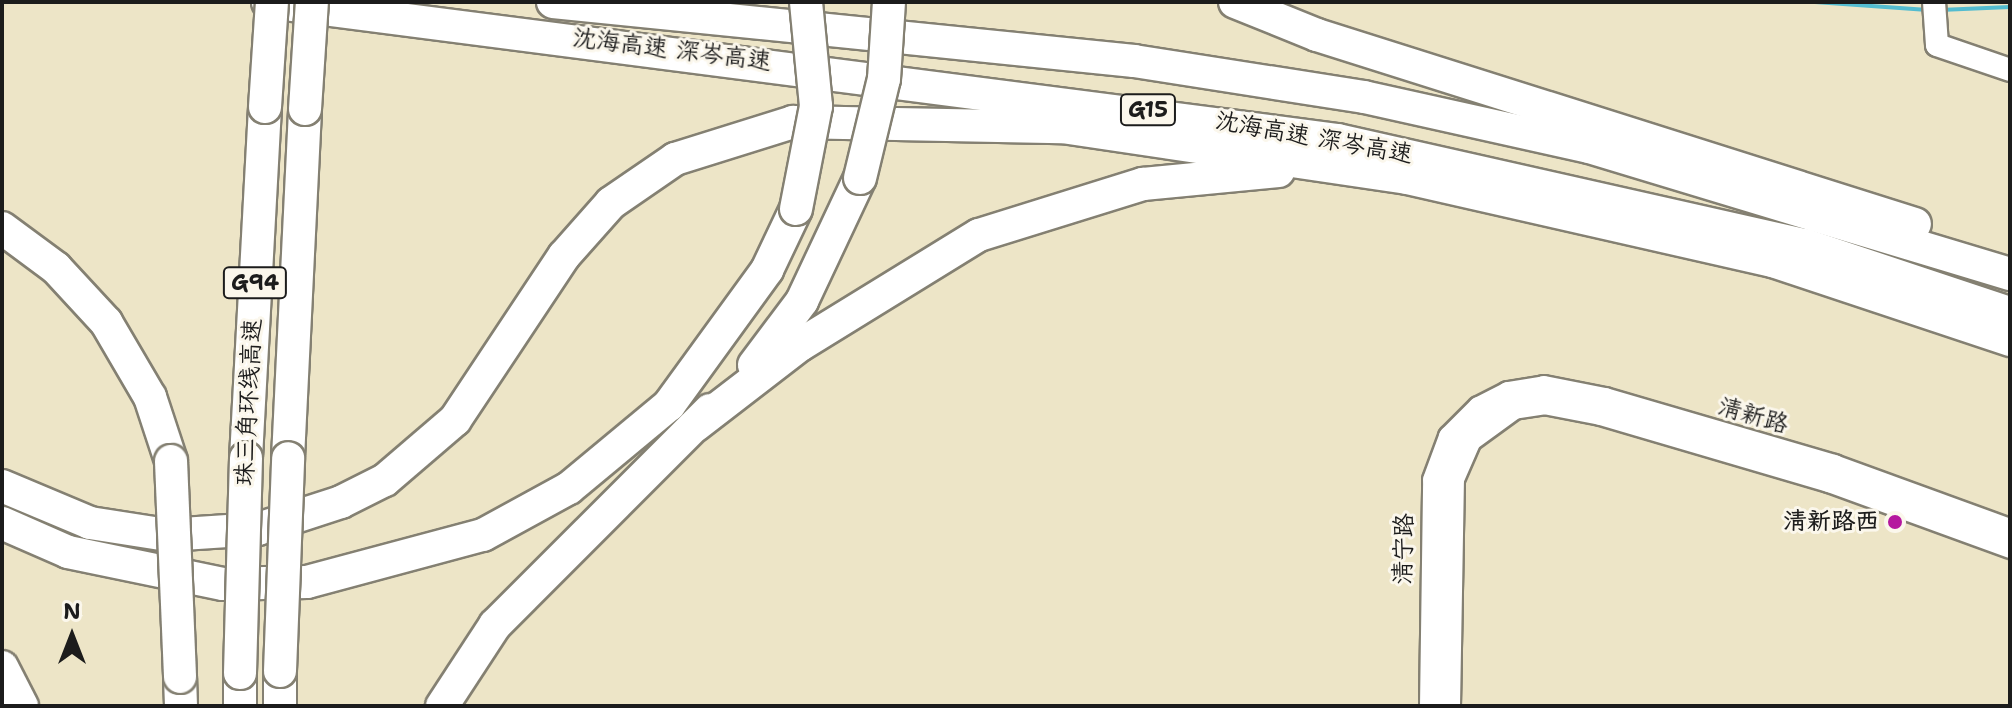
<!DOCTYPE html>
<html>
<head>
<meta charset="utf-8">
<style>
	body { margin:0 }
	#map { position:relative; width:2012px; height:708px; overflow:hidden; background:#ede5c7; font-family:"Shantell Sans","LXGW WenKai TC",sans-serif }
	div>[style] { position:absolute }
	[style*='--x'] { left:calc(var(--x)*1px); top:calc(var(--y)*1px); width:calc(var(--w)*1px); rotate:calc(var(--a)*1deg) }
	.stream>* { height:4px; margin:-2px; padding:0 2px; transform-origin:2px; border-radius:2px; background:#53bcd0 }
	.roads { filter:drop-shadow(2px 0 #848072) drop-shadow(-2px 0 #848072) drop-shadow(0 2px #848072) drop-shadow(0 -2px #848072) }
	.minor>* { height:22px; margin:-11px; padding:0 11px; transform-origin:11px; border-radius:11px; background:#fff }
	.highway>* { height:32px; margin:-16px; padding:0 16px; transform-origin:16px; border-radius:16px; background:#fff }
	.bridges { filter:drop-shadow(2px 0 #848072) drop-shadow(-2px 0 #848072) drop-shadow(0 2px #848072) drop-shadow(0 -2px #848072) }
	.highway-bridge>* { height:32px; margin:-16px; padding:0 16px; transform-origin:16px; border-radius:16px; background:#fff }
	.dots>* { width:22px; height:22px; translate:-50% -50%; box-sizing:border-box; border:4px solid #fbf7ec; border-radius:50% }
	span { translate:-50% -50%; white-space:nowrap; text-align:center; line-height:1.15; -webkit-text-stroke:6px #fbf7ec; paint-order:stroke }
	.shield-label span { padding:2px 6px; background:#fbf7ec; border:2px solid; border-radius:6px; -webkit-text-stroke-width:0 }
	.shield-label { font-size:22px; color:#1c1c1c; font-weight:700 }
	.street-label { font-size:24px; color:#1c1c1c }
	.poi-label { font-size:24px; color:#1c1c1c; font-weight:700 }
	.right { translate:-100% -50%; text-align:right }
	.frame { position:absolute; inset:0; border:4px solid #1c1c1c; pointer-events:none }
	.north { position:absolute; left:32px; top:596px; width:80px; height:80px; -webkit-text-stroke:6px #fbf7ec; paint-order:stroke; rotate:0deg; font-size:22px; font-weight:700; line-height:32px; text-align:center; color:#1c1c1c }
	.north::after { content:''; display:block; margin:auto; width:28px; height:36px; background:#1c1c1c; clip-path:polygon(50% 0,100% 100%,50% 72%,0 100%) }
</style>
</head>
<body>
<div id="map">
	<div class="stream">
		<i style="--x:1815;--y:2;--w:113;--a:4"></i>
		<i style="--x:1940;--y:10;--w:70;--a:-2.5"></i>
	</div>
	<div class="roads">
		<div class="minor">
			<i style="--x:1934;--y:2;--w:43;--a:86"></i>
			<i style="--x:1937;--y:45;--w:77;--a:18.9"></i>
			<i style="--x:1431;--y:706;--w:226;--a:-89.2"></i>
			<i style="--x:1434;--y:480;--w:46;--a:-69.6"></i>
			<i style="--x:1450;--y:437;--w:41;--a:-45"></i>
			<i style="--x:1479;--y:408;--w:33;--a:-27"></i>
			<i style="--x:1508;--y:393;--w:36;--a:-9"></i>
			<i style="--x:1544;--y:387;--w:62;--a:11.1"></i>
			<i style="--x:1605;--y:399;--w:239;--a:16.3"></i>
			<i style="--x:1834;--y:466;--w:187;--a:20"></i>
			<i style="--x:1449;--y:706;--w:227;--a:-89"></i>
			<i style="--x:1453;--y:479;--w:43;--a:-66.4"></i>
			<i style="--x:1470;--y:440;--w:54;--a:-36"></i>
			<i style="--x:1514;--y:408;--w:30;--a:-9"></i>
			<i style="--x:1544;--y:403;--w:58;--a:10.9"></i>
			<i style="--x:1601;--y:414;--w:238;--a:16.4"></i>
			<i style="--x:1829;--y:481;--w:193;--a:20"></i>
		</div>
		<div class="highway">
			<i style="--x:268;--y:2;--w:1079;--a:7.35"></i>
			<i style="--x:1338;--y:140;--w:479;--a:12.7"></i>
			<i style="--x:1805;--y:245;--w:216;--a:18.4"></i>
			<i style="--x:553;--y:2;--w:584;--a:5.8"></i>
			<i style="--x:1134;--y:61;--w:233;--a:8.9"></i>
			<i style="--x:1364;--y:97;--w:230;--a:12.5"></i>
			<i style="--x:1589;--y:147;--w:440;--a:16.8"></i>
			<i style="--x:1235;--y:2;--w:88;--a:21.9"></i>
			<i style="--x:1317;--y:35;--w:627;--a:17.54"></i>
			<i style="--x:2;--y:228;--w:67;--a:36.5"></i>
			<i style="--x:56;--y:268;--w:74;--a:47.2"></i>
			<i style="--x:106;--y:322;--w:87;--a:59.6"></i>
			<i style="--x:150;--y:397;--w:67;--a:71.8"></i>
			<i style="--x:754;--y:365;--w:80;--a:-53.1"></i>
			<i style="--x:802;--y:301;--w:136;--a:-64.8"></i>
			<i style="--x:696;--y:425;--w:131;--a:-37.6"></i>
			<i style="--x:800;--y:345;--w:210;--a:-31.6"></i>
			<i style="--x:979;--y:235;--w:172;--a:-17.3"></i>
			<i style="--x:1143;--y:184;--w:136;--a:-5.5"></i>
			<i style="--x:246;--y:458;--w:352;--a:-86.9"></i>
			<i style="--x:288;--y:458;--w:349;--a:-87.2"></i>
			<i style="--x:2;--y:486;--w:95;--a:22.8"></i>
			<i style="--x:90;--y:523;--w:78;--a:8.9"></i>
			<i style="--x:167;--y:535;--w:91;--a:-3.8"></i>
			<i style="--x:258;--y:529;--w:87;--a:-18"></i>
			<i style="--x:341;--y:502;--w:49;--a:-26.6"></i>
			<i style="--x:385;--y:480;--w:92;--a:-40.6"></i>
			<i style="--x:455;--y:420;--w:197;--a:-56.4"></i>
			<i style="--x:564;--y:256;--w:71;--a:-48.4"></i>
			<i style="--x:611;--y:203;--w:78;--a:-34.5"></i>
			<i style="--x:675;--y:159;--w:124;--a:-17.4"></i>
			<i style="--x:793;--y:122;--w:269;--a:1.1"></i>
			<i style="--x:1062;--y:127;--w:349;--a:8.4"></i>
			<i style="--x:1407;--y:178;--w:375;--a:12.8"></i>
			<i style="--x:1773;--y:261;--w:250;--a:18.4"></i>
			<i style="--x:2;--y:523;--w:72;--a:23.7"></i>
			<i style="--x:68;--y:552;--w:158;--a:11.7"></i>
			<i style="--x:223;--y:584;--w:84;--a:-1.4"></i>
			<i style="--x:307;--y:582;--w:182;--a:-15"></i>
			<i style="--x:483;--y:535;--w:98;--a:-28.7"></i>
			<i style="--x:569;--y:488;--w:130;--a:-39.7"></i>
			<i style="--x:669;--y:405;--w:167;--a:-54"></i>
			<i style="--x:767;--y:270;--w:68;--a:-64.6"></i>
			<i style="--x:2;--y:667;--w:44;--a:62.9"></i>
			<i style="--x:240;--y:673;--w:33;--a:90"></i>
			<i style="--x:180;--y:677;--w:29;--a:88"></i>
			<i style="--x:280;--y:706;--w:35;--a:-90"></i>
			<i style="--x:442;--y:706;--w:97;--a:-56.8"></i>
			<i style="--x:495;--y:625;--w:304;--a:-45"></i>
		</div>
	</div>
	<div class="bridges">
		<div class="highway-bridge">
			<i style="--x:265;--y:107;--w:105;--a:-86.2"></i>
			<i style="--x:305;--y:109;--w:107;--a:-86.3"></i>
			<i style="--x:860;--y:178;--w:102;--a:-76.4"></i>
			<i style="--x:884;--y:79;--w:77;--a:-86.3"></i>
			<i style="--x:796;--y:209;--w:105;--a:-79"></i>
			<i style="--x:816;--y:106;--w:104;--a:-95.5"></i>
			<i style="--x:171;--y:461;--w:216;--a:87.6"></i>
			<i style="--x:280;--y:671;--w:213;--a:-87.8"></i>
			<i style="--x:240;--y:673;--w:215;--a:-88.4"></i>
		</div>
	</div>
	<div class="dots">
		<i style="left:1895px;top:522px;background:#b5179e"></i>
	</div>
	<div class="shield-label">
		<span style="left:1148px;top:110px">G15</span>
		<span style="left:255px;top:283px">G94</span>
	</div>
	<div class="street-label">
		<span style="left:672px;top:50px;rotate:7deg">沈海高速 深岑高速</span>
		<span style="left:1314px;top:138px;rotate:10deg">沈海高速 深岑高速</span>
		<span style="left:249px;top:402px;rotate:-87deg">珠三角环线高速</span>
		<span style="left:1753px;top:416px;rotate:16deg">清新路</span>
		<span style="left:1404px;top:549px;rotate:-89deg">清宁路</span>
	</div>
	<div class="poi-label">
		<span class="right" style="left:1879px;top:522px">清新路西</span>
	</div>
	<div class="frame"></div>
	<div class="north">N</div>
</div>
</body>
</html>
